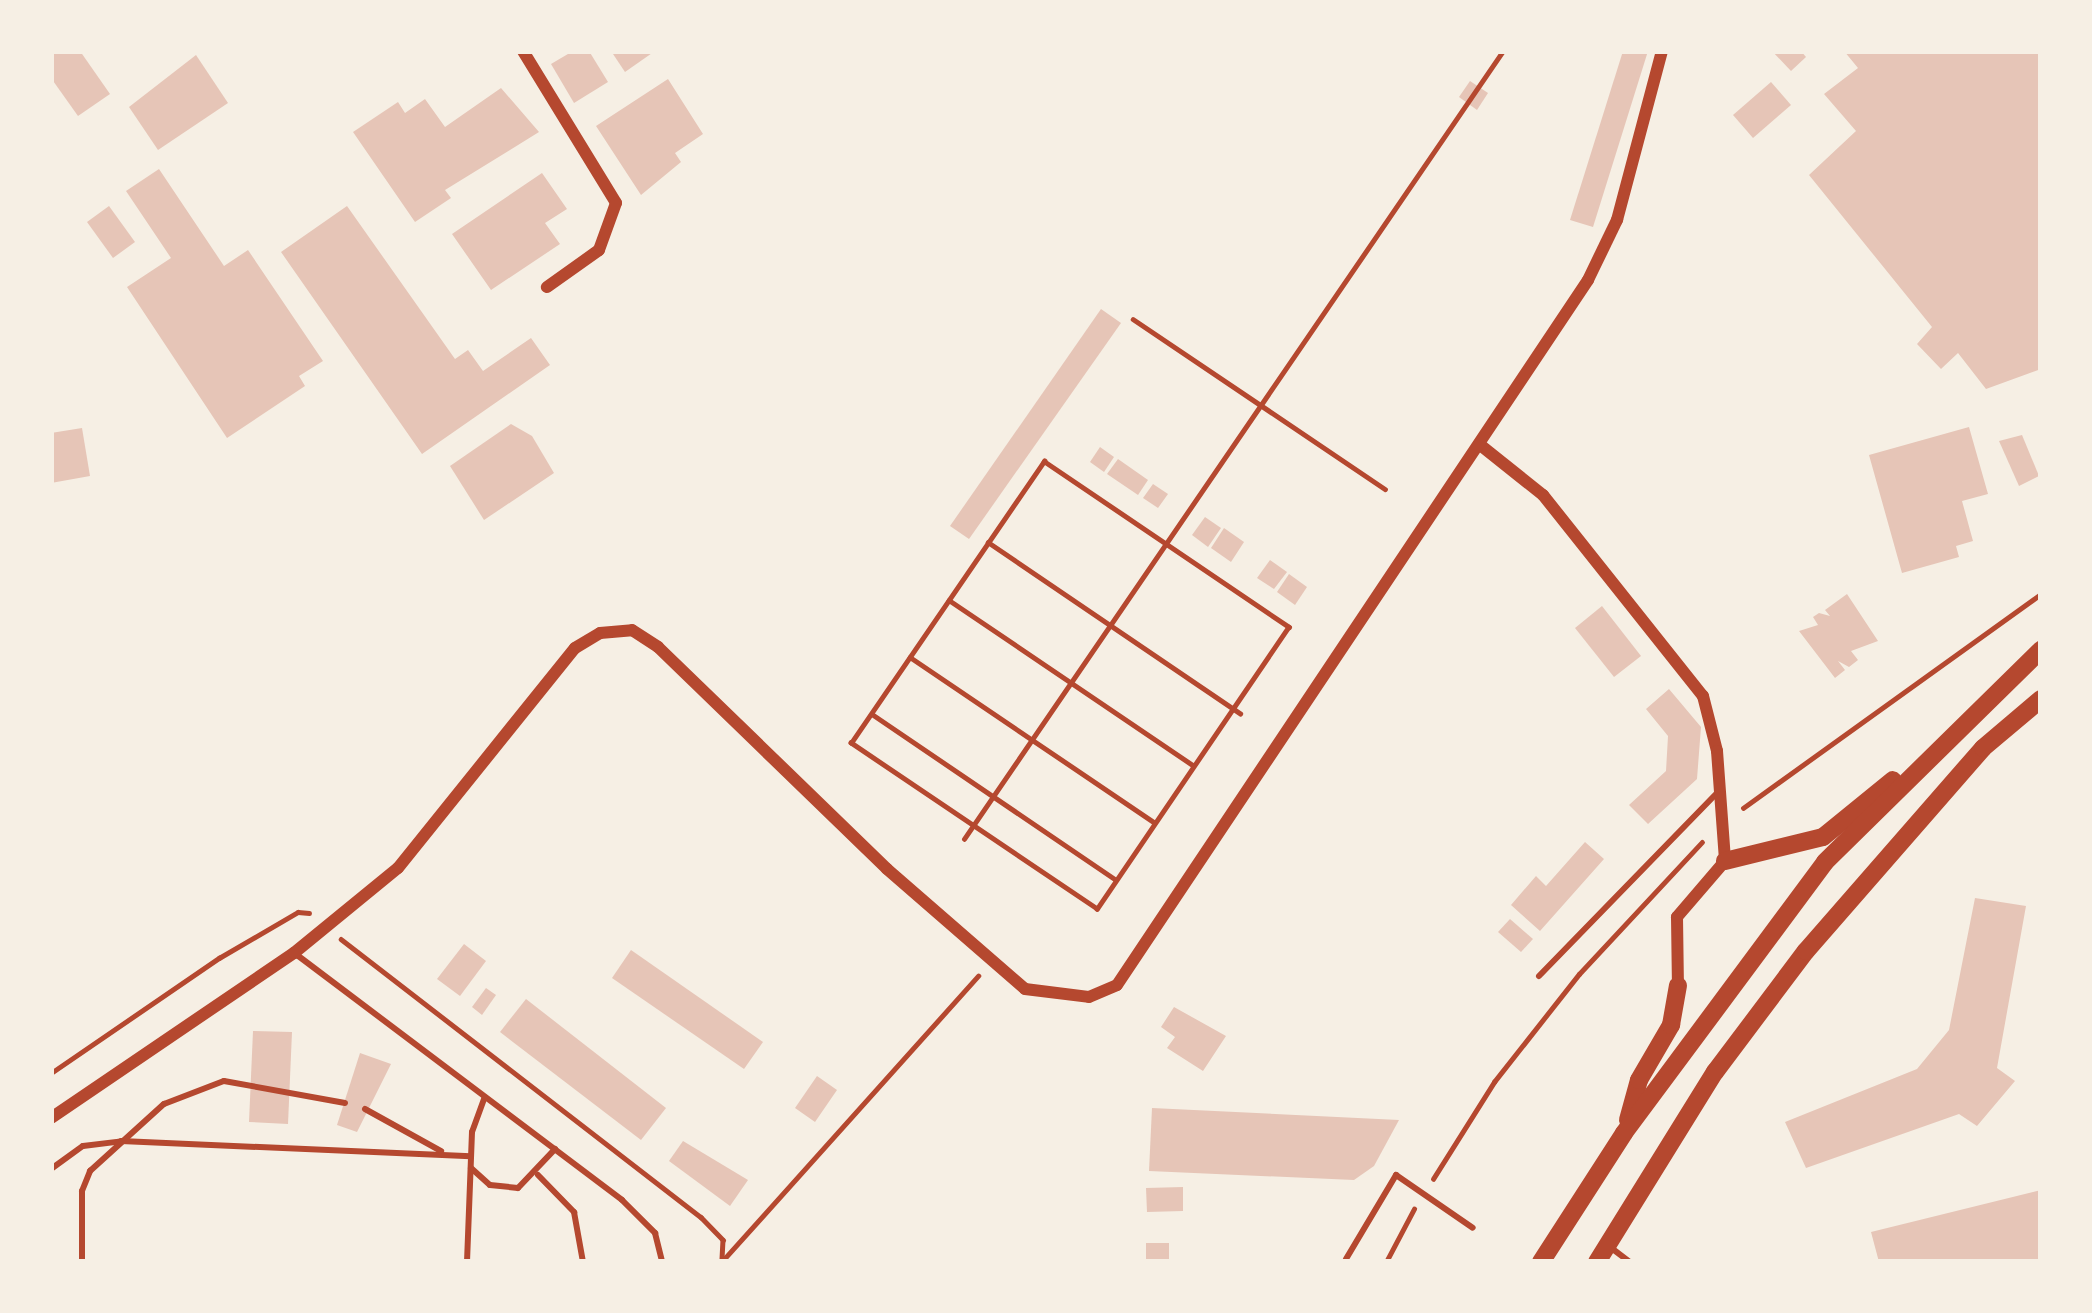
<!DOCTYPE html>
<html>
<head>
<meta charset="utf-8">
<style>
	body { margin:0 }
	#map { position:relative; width:2092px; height:1313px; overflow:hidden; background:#f6efe4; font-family:"PT Serif",serif }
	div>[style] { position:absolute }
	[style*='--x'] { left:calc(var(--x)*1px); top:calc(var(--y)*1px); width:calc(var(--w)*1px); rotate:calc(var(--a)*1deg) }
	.building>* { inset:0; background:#e6c5b7 }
	.path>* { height:4.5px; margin:-2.25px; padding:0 2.25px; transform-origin:2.25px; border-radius:2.25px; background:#b5482f }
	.service>* { height:6px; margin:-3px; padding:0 3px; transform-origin:3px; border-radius:3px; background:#b5482f }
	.minor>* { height:12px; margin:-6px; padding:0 6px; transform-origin:6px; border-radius:6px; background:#b5482f }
	.secondary>* { height:18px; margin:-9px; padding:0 9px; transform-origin:9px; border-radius:9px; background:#b5482f }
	span { translate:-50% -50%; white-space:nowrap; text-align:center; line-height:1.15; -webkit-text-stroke:9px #f6efe4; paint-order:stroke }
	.frame { position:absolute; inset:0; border:54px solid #f6efe4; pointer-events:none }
</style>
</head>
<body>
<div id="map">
	<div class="building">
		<i style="clip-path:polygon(51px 51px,80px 51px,110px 94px,78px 116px,51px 78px)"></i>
		<i style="clip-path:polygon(573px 51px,589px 51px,608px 82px,574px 103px,551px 64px)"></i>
		<i style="clip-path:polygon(611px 51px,655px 51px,625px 72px)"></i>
		<i style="clip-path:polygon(1623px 51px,1648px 51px,1593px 227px,1570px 220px)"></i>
		<i style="clip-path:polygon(1772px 51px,1801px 51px,1806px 57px,1791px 71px)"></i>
		<i style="clip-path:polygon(1844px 51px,2041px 51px,2041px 369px,1986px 389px,1958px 353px,1941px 369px,1917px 344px,1932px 327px,1809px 175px,1856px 131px,1824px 94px,1858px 68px)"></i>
		<i style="clip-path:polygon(196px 55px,228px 103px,158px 150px,129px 107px)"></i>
		<i style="clip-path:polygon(668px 79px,703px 134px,675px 153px,681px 162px,641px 195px,596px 126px)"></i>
		<i style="clip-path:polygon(1470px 81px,1488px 93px,1477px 110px,1459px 97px)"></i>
		<i style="clip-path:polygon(1771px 82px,1791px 105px,1753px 138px,1733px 115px)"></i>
		<i style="clip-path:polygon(501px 88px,539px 132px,445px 190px,451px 198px,415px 222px,353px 132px,398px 102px,405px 113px,425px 99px,445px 127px)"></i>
		<i style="clip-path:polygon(159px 169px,224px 266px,248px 250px,323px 361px,299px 376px,305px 386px,227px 438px,127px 287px,171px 258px,126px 191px)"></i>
		<i style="clip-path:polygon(542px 173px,567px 209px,545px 223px,560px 244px,491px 290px,452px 234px)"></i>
		<i style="clip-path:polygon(109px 206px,135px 242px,113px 258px,87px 222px)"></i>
		<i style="clip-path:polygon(347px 206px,455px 359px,468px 350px,483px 371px,531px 338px,550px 365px,422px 454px,281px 252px)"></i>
		<i style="clip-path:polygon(1101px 309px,1121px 323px,969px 539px,950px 526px)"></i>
		<i style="clip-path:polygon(511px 424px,532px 436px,554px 473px,484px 520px,450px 466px)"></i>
		<i style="clip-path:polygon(1969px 427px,1988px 494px,1962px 501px,1973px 541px,1956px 546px,1959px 557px,1902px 573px,1869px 455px)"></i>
		<i style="clip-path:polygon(82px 428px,90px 476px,51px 483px,51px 433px)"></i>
		<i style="clip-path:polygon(2022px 435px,2039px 476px,2019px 486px,1999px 441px)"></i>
		<i style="clip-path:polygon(1100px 447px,1114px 457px,1104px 472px,1090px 462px)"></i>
		<i style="clip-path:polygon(1118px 459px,1148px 480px,1138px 495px,1107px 474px)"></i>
		<i style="clip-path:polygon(1153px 484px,1168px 494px,1158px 508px,1143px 498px)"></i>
		<i style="clip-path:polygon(1205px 517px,1221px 528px,1208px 547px,1192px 535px)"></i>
		<i style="clip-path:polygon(1224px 528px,1244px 542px,1231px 562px,1211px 548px)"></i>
		<i style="clip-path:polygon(1270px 560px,1287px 572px,1274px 589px,1257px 578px)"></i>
		<i style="clip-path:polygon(1289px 574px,1307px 587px,1295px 605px,1277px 592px)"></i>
		<i style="clip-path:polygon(1847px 594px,1878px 641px,1851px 651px,1858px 660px,1849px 667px,1838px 661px,1845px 670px,1835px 678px,1799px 631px,1818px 625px,1813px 617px,1819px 613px,1830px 616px,1825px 610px)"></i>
		<i style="clip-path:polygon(1602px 606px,1641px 656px,1614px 677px,1575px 628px)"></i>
		<i style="clip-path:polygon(1669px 689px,1701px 727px,1697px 779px,1648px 824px,1629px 805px,1666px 771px,1668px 736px,1646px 709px)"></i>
		<i style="clip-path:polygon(1585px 842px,1604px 859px,1540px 931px,1511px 905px,1536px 876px,1546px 886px)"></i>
		<i style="clip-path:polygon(1975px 898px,2026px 906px,1997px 1068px,2015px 1081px,1977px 1126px,1959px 1114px,1806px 1168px,1785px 1122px,1917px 1069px,1949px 1030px)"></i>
		<i style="clip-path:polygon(1510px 919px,1533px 939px,1521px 952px,1498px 932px)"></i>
		<i style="clip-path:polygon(464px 944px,486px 961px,460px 996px,437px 979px)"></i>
		<i style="clip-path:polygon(631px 950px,763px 1042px,744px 1069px,612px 978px)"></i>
		<i style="clip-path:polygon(486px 988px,496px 995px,482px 1015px,472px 1007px)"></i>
		<i style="clip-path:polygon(526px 999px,666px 1108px,641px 1140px,500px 1032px)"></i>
		<i style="clip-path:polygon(1174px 1007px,1226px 1036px,1203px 1071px,1167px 1048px,1175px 1037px,1161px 1027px)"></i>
		<i style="clip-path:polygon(253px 1031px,292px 1032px,288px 1124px,249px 1122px)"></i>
		<i style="clip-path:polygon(360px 1053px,391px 1064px,357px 1132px,337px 1125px)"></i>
		<i style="clip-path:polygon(817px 1076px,837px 1090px,815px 1122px,795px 1108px)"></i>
		<i style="clip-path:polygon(1152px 1108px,1399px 1120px,1374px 1166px,1354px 1180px,1149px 1171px)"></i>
		<i style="clip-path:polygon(683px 1141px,748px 1180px,730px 1206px,669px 1161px)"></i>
		<i style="clip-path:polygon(1183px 1187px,1183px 1211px,1147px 1212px,1146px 1188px)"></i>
		<i style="clip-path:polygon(2041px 1190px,2041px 1262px,1879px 1262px,1871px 1232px)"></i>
		<i style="clip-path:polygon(1146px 1243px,1169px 1243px,1169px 1262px,1146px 1262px)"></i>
	</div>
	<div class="path">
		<i style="--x:1133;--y:319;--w:304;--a:34"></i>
		<i style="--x:1044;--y:461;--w:296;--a:34.1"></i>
		<i style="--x:1289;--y:627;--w:341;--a:124.2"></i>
		<i style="--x:1097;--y:909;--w:297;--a:-146"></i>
		<i style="--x:851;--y:743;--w:342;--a:-55.6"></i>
		<i style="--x:988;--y:542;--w:305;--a:34.2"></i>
		<i style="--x:949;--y:600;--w:295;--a:34.1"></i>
		<i style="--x:910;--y:657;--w:295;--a:34.1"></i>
		<i style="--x:872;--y:714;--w:294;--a:34.2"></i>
		<i style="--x:1743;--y:808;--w:367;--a:-35.7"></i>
		<i style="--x:964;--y:839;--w:955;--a:-55.63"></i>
		<i style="--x:341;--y:939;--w:455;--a:37.7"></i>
		<i style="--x:701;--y:1217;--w:32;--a:46"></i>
		<i style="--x:723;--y:1240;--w:22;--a:93"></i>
		<i style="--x:51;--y:1073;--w:204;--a:-34.4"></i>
		<i style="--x:219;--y:958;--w:91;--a:-30.2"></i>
		<i style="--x:298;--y:912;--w:11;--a:5"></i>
		<i style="--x:1433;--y:1179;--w:115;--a:-57.8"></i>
		<i style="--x:1494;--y:1082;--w:137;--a:-51.8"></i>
		<i style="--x:1579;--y:974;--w:180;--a:-47"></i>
		<i style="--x:725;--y:1258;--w:379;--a:-48.1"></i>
		<i style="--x:1386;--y:1262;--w:60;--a:-62.2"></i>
	</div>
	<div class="service">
		<i style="--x:297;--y:955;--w:407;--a:37"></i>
		<i style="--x:622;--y:1200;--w:47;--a:45"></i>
		<i style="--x:655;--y:1233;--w:30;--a:76"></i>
		<i style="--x:1539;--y:976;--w:257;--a:-45.8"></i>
		<i style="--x:365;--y:1109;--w:87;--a:28.9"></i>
		<i style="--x:471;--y:1168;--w:25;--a:42"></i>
		<i style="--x:490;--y:1185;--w:28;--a:6"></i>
		<i style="--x:518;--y:1188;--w:54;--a:-46.5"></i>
		<i style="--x:51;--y:1169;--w:39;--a:-36"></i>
		<i style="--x:83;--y:1146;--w:38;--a:-7"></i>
		<i style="--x:121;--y:1141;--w:350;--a:2.5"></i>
		<i style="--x:538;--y:1175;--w:52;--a:45.8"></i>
		<i style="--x:574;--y:1212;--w:51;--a:79.8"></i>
		<i style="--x:1610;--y:1247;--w:25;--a:37"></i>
		<i style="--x:1346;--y:1259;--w:98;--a:-59.2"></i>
		<i style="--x:1396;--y:1175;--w:93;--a:34.5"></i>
		<i style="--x:82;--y:1262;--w:71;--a:-90"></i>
		<i style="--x:82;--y:1191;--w:22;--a:-68"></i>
		<i style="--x:90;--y:1171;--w:100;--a:-42.2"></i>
		<i style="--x:164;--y:1104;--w:64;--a:-21"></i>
		<i style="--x:224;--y:1081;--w:123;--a:10.3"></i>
		<i style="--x:467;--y:1262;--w:130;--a:-87.8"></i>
		<i style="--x:472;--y:1132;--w:37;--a:-70"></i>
	</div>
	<div class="minor">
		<i style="--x:523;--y:51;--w:178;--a:58.5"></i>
		<i style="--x:616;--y:203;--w:50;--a:109.9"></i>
		<i style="--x:599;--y:250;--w:64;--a:144.6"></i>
		<i style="--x:1479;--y:444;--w:82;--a:38.6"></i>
		<i style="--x:1543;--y:495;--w:257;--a:51.5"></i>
		<i style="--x:1703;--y:696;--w:57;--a:75.7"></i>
		<i style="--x:1717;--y:751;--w:110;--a:85.8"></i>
		<i style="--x:1725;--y:861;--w:74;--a:130.6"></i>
		<i style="--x:1677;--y:917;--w:69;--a:89.2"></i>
		<i style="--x:51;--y:1118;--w:294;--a:-34.2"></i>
		<i style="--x:294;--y:953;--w:134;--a:-39.3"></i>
		<i style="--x:398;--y:868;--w:282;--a:-51.2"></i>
		<i style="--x:575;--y:648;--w:29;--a:-31"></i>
		<i style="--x:600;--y:633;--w:32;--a:-5"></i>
		<i style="--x:632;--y:630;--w:31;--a:33"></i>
		<i style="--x:658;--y:647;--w:319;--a:44.1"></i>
		<i style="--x:887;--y:869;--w:183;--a:41"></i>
		<i style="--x:1025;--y:989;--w:64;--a:7.1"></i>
		<i style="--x:1089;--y:997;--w:30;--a:-23"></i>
		<i style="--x:1117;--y:985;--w:848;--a:-56.25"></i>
		<i style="--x:1588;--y:280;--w:67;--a:-64.2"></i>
		<i style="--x:1617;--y:220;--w:175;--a:-75.1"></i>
	</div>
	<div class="secondary">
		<i style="--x:1725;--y:861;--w:101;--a:-13.8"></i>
		<i style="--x:1823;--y:837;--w:90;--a:-39.2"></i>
		<i style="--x:1628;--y:1120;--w:41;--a:-74.6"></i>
		<i style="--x:1639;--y:1080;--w:64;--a:-59.8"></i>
		<i style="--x:1671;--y:1025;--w:40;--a:-80"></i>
		<i style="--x:1541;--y:1262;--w:153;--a:-57.2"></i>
		<i style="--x:1624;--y:1133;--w:337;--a:-53.4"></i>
		<i style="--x:1825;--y:862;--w:303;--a:-44.5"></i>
		<i style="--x:1597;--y:1262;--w:224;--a:-58.2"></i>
		<i style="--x:1715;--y:1072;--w:151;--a:-53.1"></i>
		<i style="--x:1806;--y:951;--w:269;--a:-48.9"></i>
		<i style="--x:1983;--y:748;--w:76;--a:-40.2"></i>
	</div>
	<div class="frame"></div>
</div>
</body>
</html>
